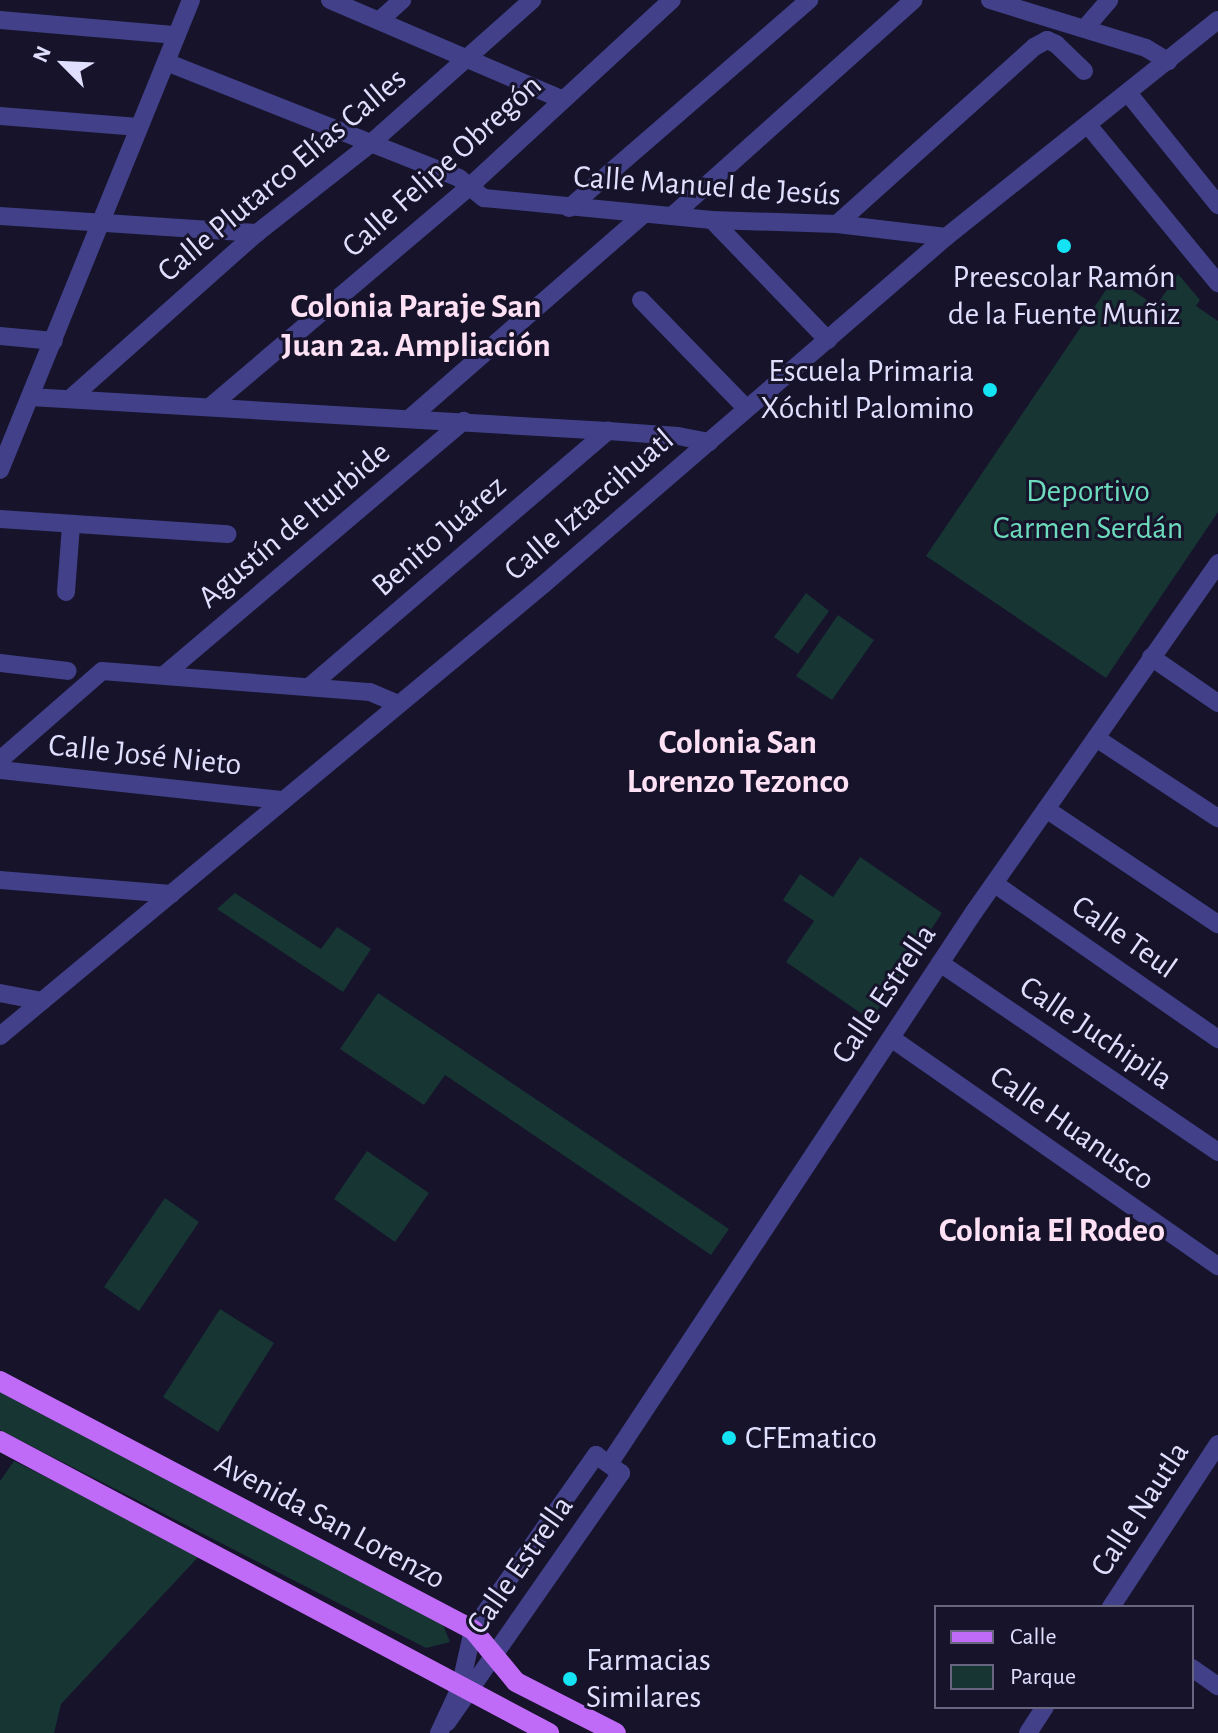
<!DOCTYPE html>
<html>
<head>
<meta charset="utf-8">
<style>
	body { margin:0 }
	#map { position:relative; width:1218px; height:1733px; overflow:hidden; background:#16132b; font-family:"Alegreya Sans",sans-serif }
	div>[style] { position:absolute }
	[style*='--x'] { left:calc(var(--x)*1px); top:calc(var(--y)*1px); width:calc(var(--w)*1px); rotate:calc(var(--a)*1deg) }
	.green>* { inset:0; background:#163533 }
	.minor>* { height:18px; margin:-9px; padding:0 9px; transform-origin:9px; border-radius:9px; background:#414088 }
	.major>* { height:20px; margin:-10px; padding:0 10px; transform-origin:10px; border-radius:10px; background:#c06bf8 }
	.dots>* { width:22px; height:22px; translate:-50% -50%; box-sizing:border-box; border:4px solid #16132b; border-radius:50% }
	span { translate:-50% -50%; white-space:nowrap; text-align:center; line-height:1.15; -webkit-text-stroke:6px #16132b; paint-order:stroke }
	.street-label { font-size:32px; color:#e1dffe }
	.poi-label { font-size:32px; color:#e1dffe }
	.right { translate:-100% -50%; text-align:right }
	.left { translate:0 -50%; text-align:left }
	.park-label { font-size:32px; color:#6cdcbd }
	.neighbourhood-label { font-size:34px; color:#fee1f4; font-weight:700 }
	.legend { position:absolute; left:934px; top:1605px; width:260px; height:104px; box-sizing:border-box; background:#16132b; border:2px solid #67657f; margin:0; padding:10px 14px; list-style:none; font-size:24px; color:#e1dffe }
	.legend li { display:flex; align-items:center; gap:16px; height:40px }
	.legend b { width:40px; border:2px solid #67657f }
	.north { position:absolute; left:24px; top:24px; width:80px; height:80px; -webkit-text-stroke:6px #16132b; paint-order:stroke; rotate:294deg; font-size:22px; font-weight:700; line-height:32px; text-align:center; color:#e1dffe }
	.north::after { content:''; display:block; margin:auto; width:28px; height:36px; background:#e1dffe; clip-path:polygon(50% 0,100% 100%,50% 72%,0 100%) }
</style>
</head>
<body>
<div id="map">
	<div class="green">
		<i style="clip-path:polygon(1178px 274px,1200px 300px,1196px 306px,1218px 321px,1218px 512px,1106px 678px,926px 556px,1114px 278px,1156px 306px)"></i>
		<i style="clip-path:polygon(806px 593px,829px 611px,798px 654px,774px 637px)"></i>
		<i style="clip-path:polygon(838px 615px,874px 640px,832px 700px,796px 676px)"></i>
		<i style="clip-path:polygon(860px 857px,942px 913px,871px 1020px,786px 962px,814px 921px,783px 900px,800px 874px,833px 897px)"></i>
		<i style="clip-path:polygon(235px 893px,321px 949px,337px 927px,371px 949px,343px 992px,217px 909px)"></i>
		<i style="clip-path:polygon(378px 993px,729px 1229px,711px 1255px,445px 1075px,424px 1105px,340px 1049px)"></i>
		<i style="clip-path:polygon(367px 1151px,429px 1193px,395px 1242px,334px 1199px)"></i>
		<i style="clip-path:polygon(165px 1198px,199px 1222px,139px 1311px,104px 1287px)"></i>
		<i style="clip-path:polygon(220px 1309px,274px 1343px,218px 1432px,163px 1397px)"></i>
		<i style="clip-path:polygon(0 1386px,442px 1622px,450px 1642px,426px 1648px,0 1430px)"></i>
		<i style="clip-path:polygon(14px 1461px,201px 1554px,61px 1704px,54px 1733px,0 1733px,0 1481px)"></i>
	</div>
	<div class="minor">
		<i style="--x:330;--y:0;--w:251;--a:23.2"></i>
		<i style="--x:990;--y:0;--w:163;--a:17.1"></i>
		<i style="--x:1146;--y:48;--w:26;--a:31"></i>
		<i style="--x:0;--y:20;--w:177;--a:4.9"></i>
		<i style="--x:380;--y:20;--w:30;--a:-42"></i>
		<i style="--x:1085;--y:28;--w:37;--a:-49"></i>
		<i style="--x:166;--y:62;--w:315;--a:21.6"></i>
		<i style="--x:459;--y:178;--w:32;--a:39"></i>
		<i style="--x:484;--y:198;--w:229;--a:5.5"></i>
		<i style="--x:712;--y:220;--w:125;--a:1.8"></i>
		<i style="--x:837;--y:224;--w:110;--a:6.8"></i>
		<i style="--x:1128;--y:93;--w:144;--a:51.2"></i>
		<i style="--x:0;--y:116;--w:139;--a:4.5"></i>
		<i style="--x:1088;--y:125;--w:205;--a:50.6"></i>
		<i style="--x:569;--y:208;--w:318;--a:-40.9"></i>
		<i style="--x:0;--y:216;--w:258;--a:3.8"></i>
		<i style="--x:672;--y:216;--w:324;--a:-41.8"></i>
		<i style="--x:712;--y:220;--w:167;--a:46"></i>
		<i style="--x:837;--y:224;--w:265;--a:-41.9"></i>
		<i style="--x:1034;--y:47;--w:15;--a:-28"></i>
		<i style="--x:1047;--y:40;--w:10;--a:24"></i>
		<i style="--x:1056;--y:44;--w:39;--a:44"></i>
		<i style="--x:641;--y:300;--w:151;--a:45.8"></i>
		<i style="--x:0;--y:336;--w:54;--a:5.3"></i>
		<i style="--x:30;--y:397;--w:579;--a:3.37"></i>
		<i style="--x:608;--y:431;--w:70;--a:4.1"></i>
		<i style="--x:678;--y:436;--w:32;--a:11"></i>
		<i style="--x:72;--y:397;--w:247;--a:-41.6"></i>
		<i style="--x:257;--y:233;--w:144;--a:-38.2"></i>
		<i style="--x:370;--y:144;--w:217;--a:-41.6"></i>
		<i style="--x:212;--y:405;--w:337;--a:-40.3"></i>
		<i style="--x:469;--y:187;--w:276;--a:-42.7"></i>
		<i style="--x:410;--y:418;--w:310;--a:-41.1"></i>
		<i style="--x:0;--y:470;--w:507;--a:-67.88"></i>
		<i style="--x:0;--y:519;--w:228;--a:3.8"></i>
		<i style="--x:66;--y:592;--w:67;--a:-85.7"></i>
		<i style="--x:1151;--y:657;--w:81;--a:34.5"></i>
		<i style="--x:0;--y:663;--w:68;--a:6.7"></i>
		<i style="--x:164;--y:675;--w:393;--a:-40.3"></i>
		<i style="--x:309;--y:687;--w:394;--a:-40.6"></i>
		<i style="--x:1096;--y:738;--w:146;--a:33.3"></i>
		<i style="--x:0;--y:760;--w:135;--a:-41.1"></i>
		<i style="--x:102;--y:671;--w:269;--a:4.5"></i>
		<i style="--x:370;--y:692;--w:30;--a:23"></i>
		<i style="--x:0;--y:770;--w:285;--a:6.1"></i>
		<i style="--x:1046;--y:809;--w:207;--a:33.8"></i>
		<i style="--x:0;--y:880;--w:172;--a:4.7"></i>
		<i style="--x:995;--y:884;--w:272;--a:34.8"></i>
		<i style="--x:940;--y:963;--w:336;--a:34.2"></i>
		<i style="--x:0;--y:993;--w:43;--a:10.8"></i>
		<i style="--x:0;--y:1036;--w:707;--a:-39.72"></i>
		<i style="--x:544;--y:584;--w:531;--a:-40.8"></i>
		<i style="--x:946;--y:237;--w:348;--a:-38.6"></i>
		<i style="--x:891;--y:1038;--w:399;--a:34.9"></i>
		<i style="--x:609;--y:1464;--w:662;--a:-56.53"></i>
		<i style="--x:974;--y:912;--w:426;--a:-55"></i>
		<i style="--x:1111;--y:1607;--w:195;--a:-56.7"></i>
		<i style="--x:1192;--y:1668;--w:32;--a:35"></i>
		<i style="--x:439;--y:1733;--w:50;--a:-65"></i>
		<i style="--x:460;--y:1688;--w:59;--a:-77.4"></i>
		<i style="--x:473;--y:1630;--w:214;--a:-54.9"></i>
		<i style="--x:596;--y:1455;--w:31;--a:36"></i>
		<i style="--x:621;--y:1473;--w:304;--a:124.9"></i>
		<i style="--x:1028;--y:1733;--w:31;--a:-57"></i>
	</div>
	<div class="major">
		<i style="--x:0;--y:1381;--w:535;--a:27.76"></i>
		<i style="--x:473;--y:1630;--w:67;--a:50.4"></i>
		<i style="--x:516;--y:1682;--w:112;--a:27"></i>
		<i style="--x:0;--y:1441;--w:622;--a:28.01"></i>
	</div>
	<div class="dots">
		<i style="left:1064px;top:246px;background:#14e3f4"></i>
		<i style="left:990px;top:390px;background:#14e3f4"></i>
		<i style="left:729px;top:1438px;background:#14e3f4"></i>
		<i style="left:570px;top:1679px;background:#14e3f4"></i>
	</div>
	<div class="street-label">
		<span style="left:442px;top:166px;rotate:-42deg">Calle Felipe Obregón</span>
		<span style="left:282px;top:175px;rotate:-40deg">Calle Plutarco Elías Calles</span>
		<span style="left:707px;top:186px;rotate:4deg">Calle Manuel de Jesús</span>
		<span style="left:589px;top:505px;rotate:-41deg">Calle Iztaccihuatl</span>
		<span style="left:294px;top:525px;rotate:-40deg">Agustín de Iturbide</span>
		<span style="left:439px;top:536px;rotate:-41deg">Benito Juárez</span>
		<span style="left:145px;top:755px;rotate:6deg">Calle José Nieto</span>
		<span style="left:1124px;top:937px;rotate:35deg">Calle Teul</span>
		<span style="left:884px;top:994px;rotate:-56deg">Calle Estrella</span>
		<span style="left:1096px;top:1033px;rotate:34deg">Calle Juchipila</span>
		<span style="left:1072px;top:1128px;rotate:35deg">Calle Huanusco</span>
		<span style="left:1140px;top:1509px;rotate:-57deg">Calle Nautla</span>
		<span style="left:330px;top:1521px;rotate:28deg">Avenida San Lorenzo</span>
		<span style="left:520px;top:1565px;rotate:-55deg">Calle Estrella</span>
	</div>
	<div class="poi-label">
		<span style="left:1064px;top:296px">Preescolar Ramón<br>de la Fuente Muñiz</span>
		<span class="right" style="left:974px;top:390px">Escuela Primaria<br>Xóchitl Palomino</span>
		<span class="left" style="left:745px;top:1438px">CFEmatico</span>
		<span class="left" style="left:586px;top:1679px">Farmacias<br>Similares</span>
	</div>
	<div class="park-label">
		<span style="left:1088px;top:510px">Deportivo<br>Carmen Serdán</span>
	</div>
	<div class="neighbourhood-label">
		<span style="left:416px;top:327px">Colonia Paraje San<br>Juan 2a. Ampliación</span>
		<span style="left:738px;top:763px">Colonia San<br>Lorenzo Tezonco</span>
		<span style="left:1052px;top:1232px">Colonia El Rodeo</span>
	</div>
	<ul class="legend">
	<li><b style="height:10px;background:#c06bf8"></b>Calle</li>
	<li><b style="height:22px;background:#163533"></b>Parque</li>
	</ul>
	<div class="north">N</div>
</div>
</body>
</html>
